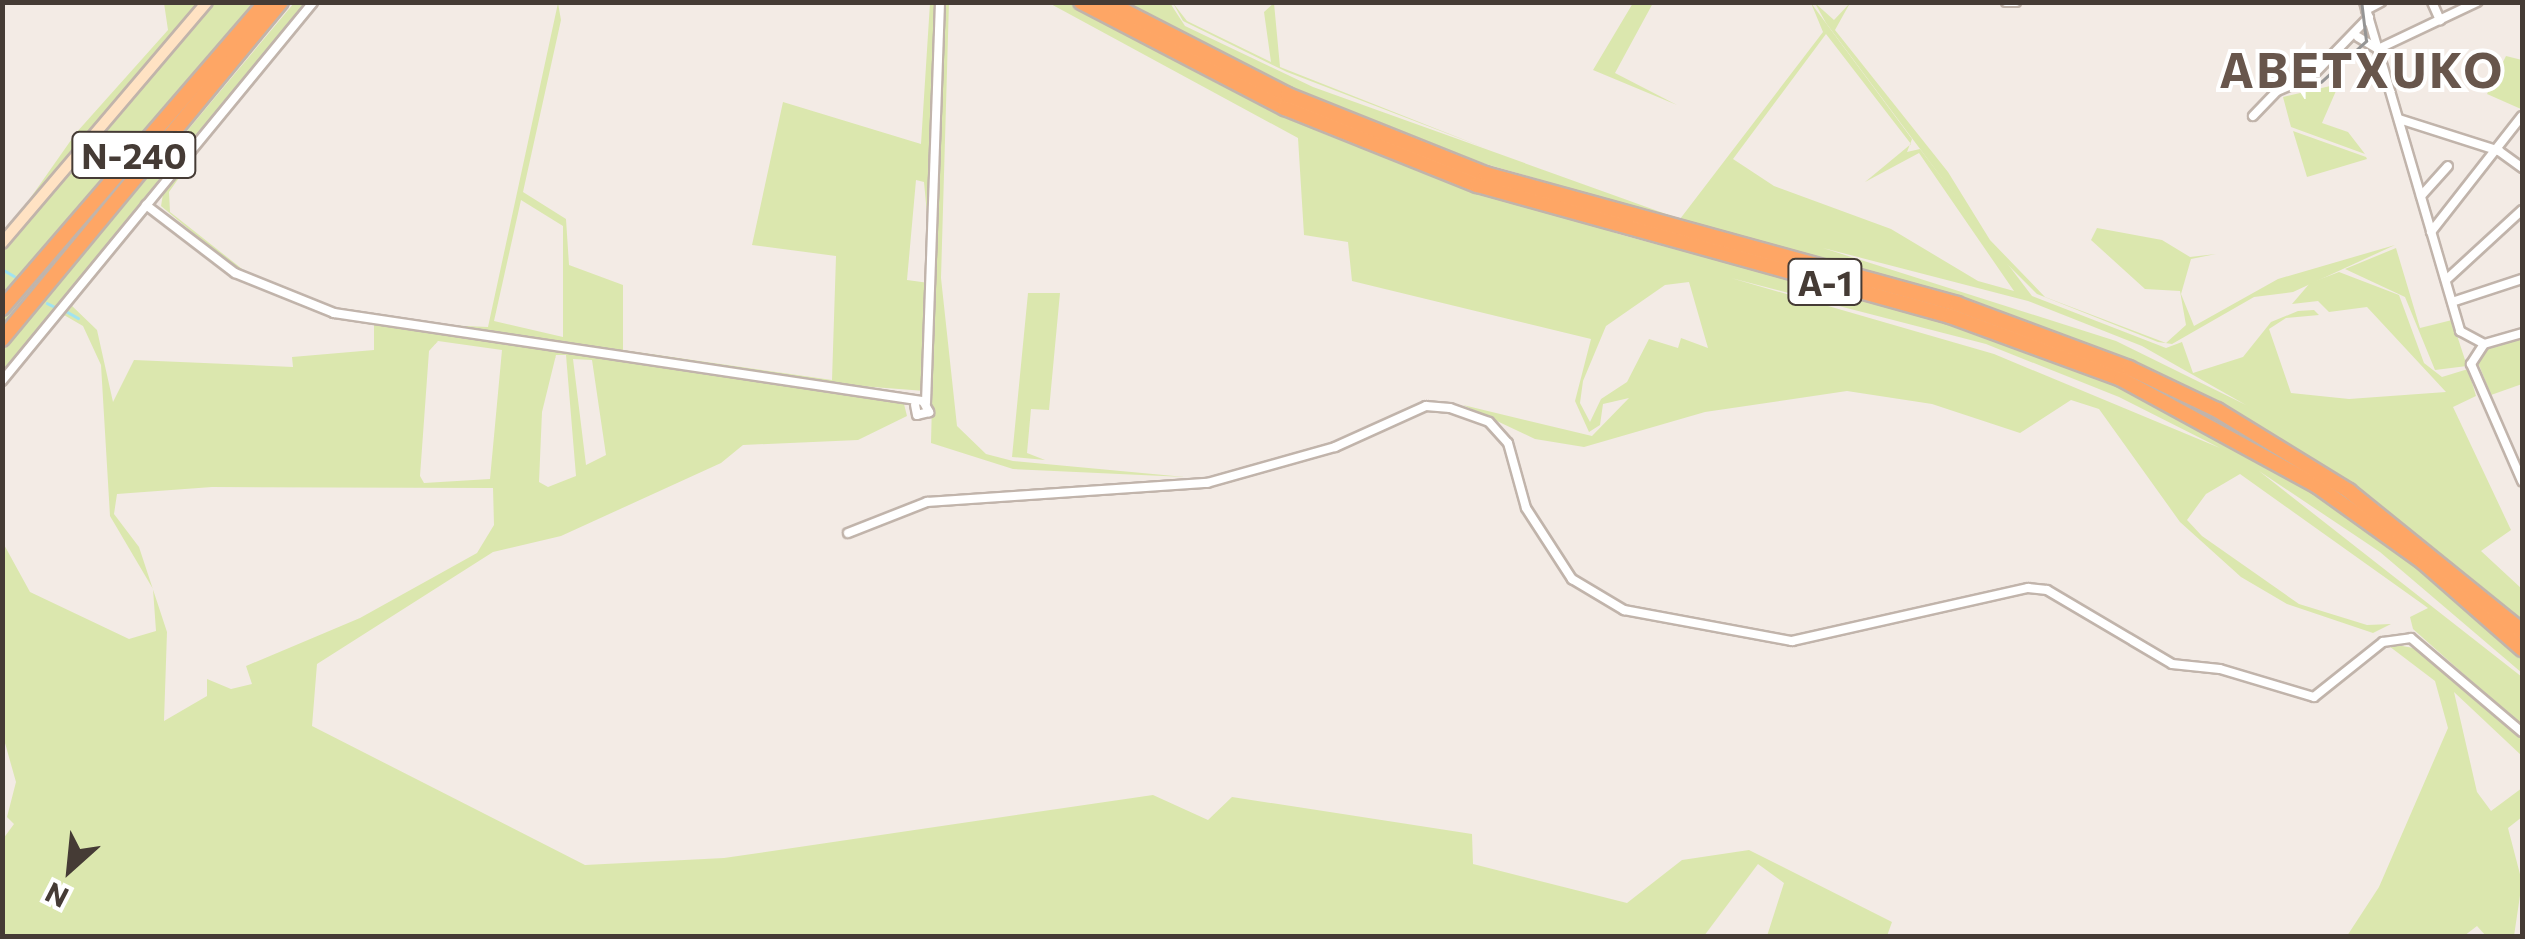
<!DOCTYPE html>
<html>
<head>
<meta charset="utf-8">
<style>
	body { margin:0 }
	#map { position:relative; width:2525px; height:939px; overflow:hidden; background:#f3ebe5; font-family:Commissioner,sans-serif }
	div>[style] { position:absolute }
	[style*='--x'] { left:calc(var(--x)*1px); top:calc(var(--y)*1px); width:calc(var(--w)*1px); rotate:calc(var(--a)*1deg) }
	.green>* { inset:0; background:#dbe7ae }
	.stream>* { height:2.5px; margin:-1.25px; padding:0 1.25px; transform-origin:1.25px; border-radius:1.25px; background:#a1e3f0 }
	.roads { filter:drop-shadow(2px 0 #c1b4ab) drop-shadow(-2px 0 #c1b4ab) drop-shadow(0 2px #c1b4ab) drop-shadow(0 -2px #c1b4ab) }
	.street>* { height:8px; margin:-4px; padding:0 4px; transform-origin:4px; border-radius:4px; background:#fff }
	.secondary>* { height:10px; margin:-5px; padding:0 5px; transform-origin:5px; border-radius:5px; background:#ffe2c3 }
	.highway>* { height:14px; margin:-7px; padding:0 7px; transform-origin:7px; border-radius:7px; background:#fea665 }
	.tram>* { height:2.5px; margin:-1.25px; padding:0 1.25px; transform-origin:1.25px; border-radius:1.25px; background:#959595 }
	span { translate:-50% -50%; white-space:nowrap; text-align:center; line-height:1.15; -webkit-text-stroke:8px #fff; paint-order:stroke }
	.shield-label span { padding:2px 8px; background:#fff; border:2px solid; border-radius:8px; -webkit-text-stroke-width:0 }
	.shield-label { font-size:35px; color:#453b35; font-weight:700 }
	.district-label { font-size:48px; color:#68564c; font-weight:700; letter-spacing:2.5px }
	.frame { position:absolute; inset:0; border:5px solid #453b35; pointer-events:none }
	.north { position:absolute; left:20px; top:819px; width:100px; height:100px; -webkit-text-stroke:8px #fff; paint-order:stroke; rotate:207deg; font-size:28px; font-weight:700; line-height:40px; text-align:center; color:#453b35 }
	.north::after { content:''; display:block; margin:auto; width:35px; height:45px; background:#453b35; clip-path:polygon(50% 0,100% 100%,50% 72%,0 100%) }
</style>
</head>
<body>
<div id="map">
	<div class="green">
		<i style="clip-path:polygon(949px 2px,941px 278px,957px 426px,986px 454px,1013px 461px,1185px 477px,1013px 469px,931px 443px,942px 3px)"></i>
		<i style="clip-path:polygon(164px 3px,201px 3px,3px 237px,76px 133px,168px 30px)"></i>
		<i style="clip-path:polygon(211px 3px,253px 3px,3px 296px,3px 252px)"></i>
		<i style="clip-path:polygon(294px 3px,309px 3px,3px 374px,2px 352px)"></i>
		<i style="clip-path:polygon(evenodd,558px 3px,561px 20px,523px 192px,566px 219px,569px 265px,623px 285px,623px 350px,832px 380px,836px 256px,752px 245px,783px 102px,921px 144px,930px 3px,938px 3px,929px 236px,924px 182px,916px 180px,907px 280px,929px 283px,925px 391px,821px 383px,443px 325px,488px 327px,558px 3px,521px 200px,563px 226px,563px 337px,494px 321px,521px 200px)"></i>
		<i style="clip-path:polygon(evenodd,1049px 3px,1068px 3px,1222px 86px,1406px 166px,1622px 235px,1944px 321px,2127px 389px,2270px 463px,2373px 530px,2467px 606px,2522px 656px,2522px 673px,2380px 552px,2259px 471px,2522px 677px,2522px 726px,2413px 629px,2410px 617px,2428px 608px,2240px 474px,2206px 494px,2187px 520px,2202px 536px,2299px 604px,2367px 625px,2391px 624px,2373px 633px,2287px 604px,2241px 577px,2180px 522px,2099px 409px,2071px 400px,2020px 433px,1932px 404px,1847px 391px,1705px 412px,1584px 447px,1535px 439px,1463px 405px,1592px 436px,1629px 398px,1603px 404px,1600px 425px,1589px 432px,1575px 401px,1591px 339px,1352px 281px,1348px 242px,1304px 235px,1298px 138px,1049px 3px,1731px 278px,1986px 344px,2119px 397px,2220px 448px,1994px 354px,1731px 278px,1049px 3px,1689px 282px,1708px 348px,1681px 338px,1678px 348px,1649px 339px,1627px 382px,1601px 399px,1590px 422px,1580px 403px,1583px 381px,1606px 326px,1665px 285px,1689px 282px)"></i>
		<i style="clip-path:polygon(evenodd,1118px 3px,1170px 3px,1185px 26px,1313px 87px,1680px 219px,1823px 32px,1811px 3px,1912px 139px,1907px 152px,1920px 149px,2032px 296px,2166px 348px,2182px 342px,2193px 373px,2243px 357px,2271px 322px,2298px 311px,2314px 310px,2319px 315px,2286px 318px,2269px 329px,2291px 393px,2349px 399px,2446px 392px,2367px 307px,2329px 312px,2318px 301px,2292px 304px,2310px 283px,2339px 272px,2399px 295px,2424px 363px,2442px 377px,2468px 369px,2476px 396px,2453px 407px,2511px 530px,2481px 551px,2522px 589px,2522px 624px,2335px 475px,2155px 374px,1909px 285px,1440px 151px,1278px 85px,1118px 3px,1826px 34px,1911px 144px,1865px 182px,1919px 153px,2014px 291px,1978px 281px,1891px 229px,1774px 186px,1733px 159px,1826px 34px,1118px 3px,1823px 248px,2028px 301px,2142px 346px,2246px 405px,2116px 341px,1823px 248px)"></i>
		<i style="clip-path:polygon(1173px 3px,1187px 21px,1271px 62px,1264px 12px,1274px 3px,1280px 67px,1485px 148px,1287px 72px,1183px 21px)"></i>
		<i style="clip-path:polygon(1633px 3px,1653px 3px,1615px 73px,1677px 105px,1593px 70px)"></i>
		<i style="clip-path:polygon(1815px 3px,1834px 20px,1850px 3px,1835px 30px,1948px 172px,1990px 240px,2045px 297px,2166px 343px,2186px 325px,2180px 291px,2145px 289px,2091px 240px,2097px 228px,2162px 240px,2190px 257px,2216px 254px,2191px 259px,2181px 294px,2194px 326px,2278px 279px,2395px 245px,2293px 292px,2254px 297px,2172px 344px,2158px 342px,2037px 294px,2003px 260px,1826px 23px)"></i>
		<i style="clip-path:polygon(2506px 56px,2522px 60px,2521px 109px,2487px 94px)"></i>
		<i style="clip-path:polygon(208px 76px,211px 79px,3px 331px,3px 317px)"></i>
		<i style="clip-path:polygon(2339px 84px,2322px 123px,2348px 132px,2365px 154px,2291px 127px,2283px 97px)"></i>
		<i style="clip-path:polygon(219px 121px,169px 192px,170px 212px,246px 272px,331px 307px,240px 272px,161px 206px,164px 188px)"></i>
		<i style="clip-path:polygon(2293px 131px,2366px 157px,2367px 159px,2307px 177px)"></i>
		<i style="clip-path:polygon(2396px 248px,2420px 328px,2452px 320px,2467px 366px,2435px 370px,2405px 297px,2345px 269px)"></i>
		<i style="clip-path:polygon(1028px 293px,1060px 293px,1049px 410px,1031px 409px,1027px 453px,1045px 460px,1012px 457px)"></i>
		<i style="clip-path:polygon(evenodd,70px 304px,97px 330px,113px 402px,134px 360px,293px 367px,292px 357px,374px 350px,374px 324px,904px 404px,907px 416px,858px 440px,743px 445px,721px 463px,561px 536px,493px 552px,317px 664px,312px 726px,585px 865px,724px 858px,1153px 795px,1208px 820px,1232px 797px,1472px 834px,1473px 864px,1627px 903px,1682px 860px,1749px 850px,1892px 922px,1887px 936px,1767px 936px,1784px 883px,1758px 864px,1704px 936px,3px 936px,3px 839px,14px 824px,7px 817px,16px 782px,3px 736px,2px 541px,30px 592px,129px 639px,156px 631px,153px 589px,110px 516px,101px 365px,83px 326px,64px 315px,70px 304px,438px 341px,502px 350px,490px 479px,424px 483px,420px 476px,429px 351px,438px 341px,70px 304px,556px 355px,566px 355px,576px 476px,548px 487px,539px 482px,542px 412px,556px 355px,70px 304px,573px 359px,592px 360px,606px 455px,586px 465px,573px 359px,70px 304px,212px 487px,493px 488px,494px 525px,477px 553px,360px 618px,246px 666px,252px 684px,231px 689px,207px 679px,207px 696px,164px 721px,167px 632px,139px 547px,114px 514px,117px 494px,212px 487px)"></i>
		<i style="clip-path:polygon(2522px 336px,2522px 384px,2491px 395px,2477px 360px,2483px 349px)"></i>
		<i style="clip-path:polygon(2385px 643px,2425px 650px,2522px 737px,2522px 756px,2454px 692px,2477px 792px,2491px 811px,2522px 788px,2522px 817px,2508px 828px,2522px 882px,2514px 936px,2486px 936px,2477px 926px,2464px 936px,2347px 936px,2379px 887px,2448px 728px,2435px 681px)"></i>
	</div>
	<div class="stream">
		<i style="--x:2;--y:269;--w:14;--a:30"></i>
		<i style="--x:47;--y:303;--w:11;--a:27"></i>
		<i style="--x:66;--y:311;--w:14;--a:30"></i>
	</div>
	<div class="roads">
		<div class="street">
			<i style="--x:2006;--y:2;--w:10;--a:0"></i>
			<i style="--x:2364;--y:2;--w:343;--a:73.7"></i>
			<i style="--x:2460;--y:331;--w:27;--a:28"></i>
			<i style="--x:2484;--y:344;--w:40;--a:-16"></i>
			<i style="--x:2432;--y:2;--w:20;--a:66"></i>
			<i style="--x:2366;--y:10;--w:17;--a:-28"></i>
			<i style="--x:2358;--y:37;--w:23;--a:31"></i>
			<i style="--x:2378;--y:49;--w:110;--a:-25.4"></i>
			<i style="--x:2253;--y:116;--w:35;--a:-46"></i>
			<i style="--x:2277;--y:91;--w:38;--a:-23"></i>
			<i style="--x:2312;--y:76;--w:82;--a:-46"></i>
			<i style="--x:2399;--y:119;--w:105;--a:17.7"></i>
			<i style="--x:2499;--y:151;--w:29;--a:36"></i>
			<i style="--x:2421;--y:196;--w:40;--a:-48"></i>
			<i style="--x:146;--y:205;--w:112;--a:37.4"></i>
			<i style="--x:235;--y:273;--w:107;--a:22"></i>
			<i style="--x:334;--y:313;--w:596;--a:8.5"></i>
			<i style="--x:923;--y:401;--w:13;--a:61"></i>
			<i style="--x:929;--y:412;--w:12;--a:166"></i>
			<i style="--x:917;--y:415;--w:10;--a:-101"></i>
			<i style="--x:2431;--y:232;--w:147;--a:-51.9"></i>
			<i style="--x:2446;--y:280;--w:103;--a:-42.6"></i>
			<i style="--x:2452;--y:302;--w:74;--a:-18.2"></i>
			<i style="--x:2484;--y:344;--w:24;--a:123"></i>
			<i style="--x:2471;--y:364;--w:128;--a:66.4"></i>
			<i style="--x:2;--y:381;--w:490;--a:-50.6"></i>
			<i style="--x:926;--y:403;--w:401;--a:-88"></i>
			<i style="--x:848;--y:533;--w:85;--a:-21.4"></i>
			<i style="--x:927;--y:502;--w:281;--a:-3.9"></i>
			<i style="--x:1207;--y:483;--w:133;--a:-15.7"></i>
			<i style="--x:1335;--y:447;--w:100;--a:-24.3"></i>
			<i style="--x:1426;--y:406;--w:24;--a:5"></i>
			<i style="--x:1450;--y:408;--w:41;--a:19.7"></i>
			<i style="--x:1489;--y:422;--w:28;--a:48"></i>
			<i style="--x:1508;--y:443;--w:67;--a:74.5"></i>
			<i style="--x:1526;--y:508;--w:85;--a:57.1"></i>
			<i style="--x:1572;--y:579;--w:61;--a:30.8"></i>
			<i style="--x:1624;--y:610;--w:171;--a:10.5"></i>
			<i style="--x:1792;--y:641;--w:242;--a:-12.7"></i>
			<i style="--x:2028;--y:588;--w:19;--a:6"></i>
			<i style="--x:2047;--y:590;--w:145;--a:30.6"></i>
			<i style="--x:2172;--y:664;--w:48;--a:5.9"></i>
			<i style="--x:2220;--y:669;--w:98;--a:16.6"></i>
			<i style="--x:2314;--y:697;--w:88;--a:-38.6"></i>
			<i style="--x:2383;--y:642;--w:28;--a:-8"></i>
			<i style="--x:2411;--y:638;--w:145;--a:40.3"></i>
		</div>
		<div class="secondary">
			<i style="--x:2;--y:243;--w:316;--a:-49.6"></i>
		</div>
		<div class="highway">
			<i style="--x:1081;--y:2;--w:230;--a:27.5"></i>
			<i style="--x:1285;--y:108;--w:207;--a:21.9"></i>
			<i style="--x:1477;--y:185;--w:491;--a:15.5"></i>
			<i style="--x:1950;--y:316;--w:182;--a:20.2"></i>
			<i style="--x:2121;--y:379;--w:223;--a:28.6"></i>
			<i style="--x:2317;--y:486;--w:130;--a:35.6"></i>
			<i style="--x:2423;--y:562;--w:132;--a:41.3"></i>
			<i style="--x:1107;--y:2;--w:203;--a:27.2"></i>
			<i style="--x:1288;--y:95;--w:213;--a:21.8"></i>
			<i style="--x:1486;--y:174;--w:489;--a:15.4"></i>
			<i style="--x:1957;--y:304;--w:184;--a:20.4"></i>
			<i style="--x:2129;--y:368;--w:98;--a:25.5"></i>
			<i style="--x:2217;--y:410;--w:155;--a:31.5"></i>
			<i style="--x:2349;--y:491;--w:223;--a:39"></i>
			<i style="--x:2;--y:308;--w:404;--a:-49.2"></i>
			<i style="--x:2;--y:339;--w:438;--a:-50.4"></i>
		</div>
	</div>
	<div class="tram">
		<i style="--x:2321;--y:82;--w:61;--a:-42.3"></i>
		<i style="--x:2366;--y:41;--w:39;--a:-97"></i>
	</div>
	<div class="shield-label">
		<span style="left:134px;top:155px">N-240</span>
		<span style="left:1825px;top:282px">A-1</span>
	</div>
	<div class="district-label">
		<span style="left:2362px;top:69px">ABETXUKO</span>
	</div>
	<div class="frame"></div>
	<div class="north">N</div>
</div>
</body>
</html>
